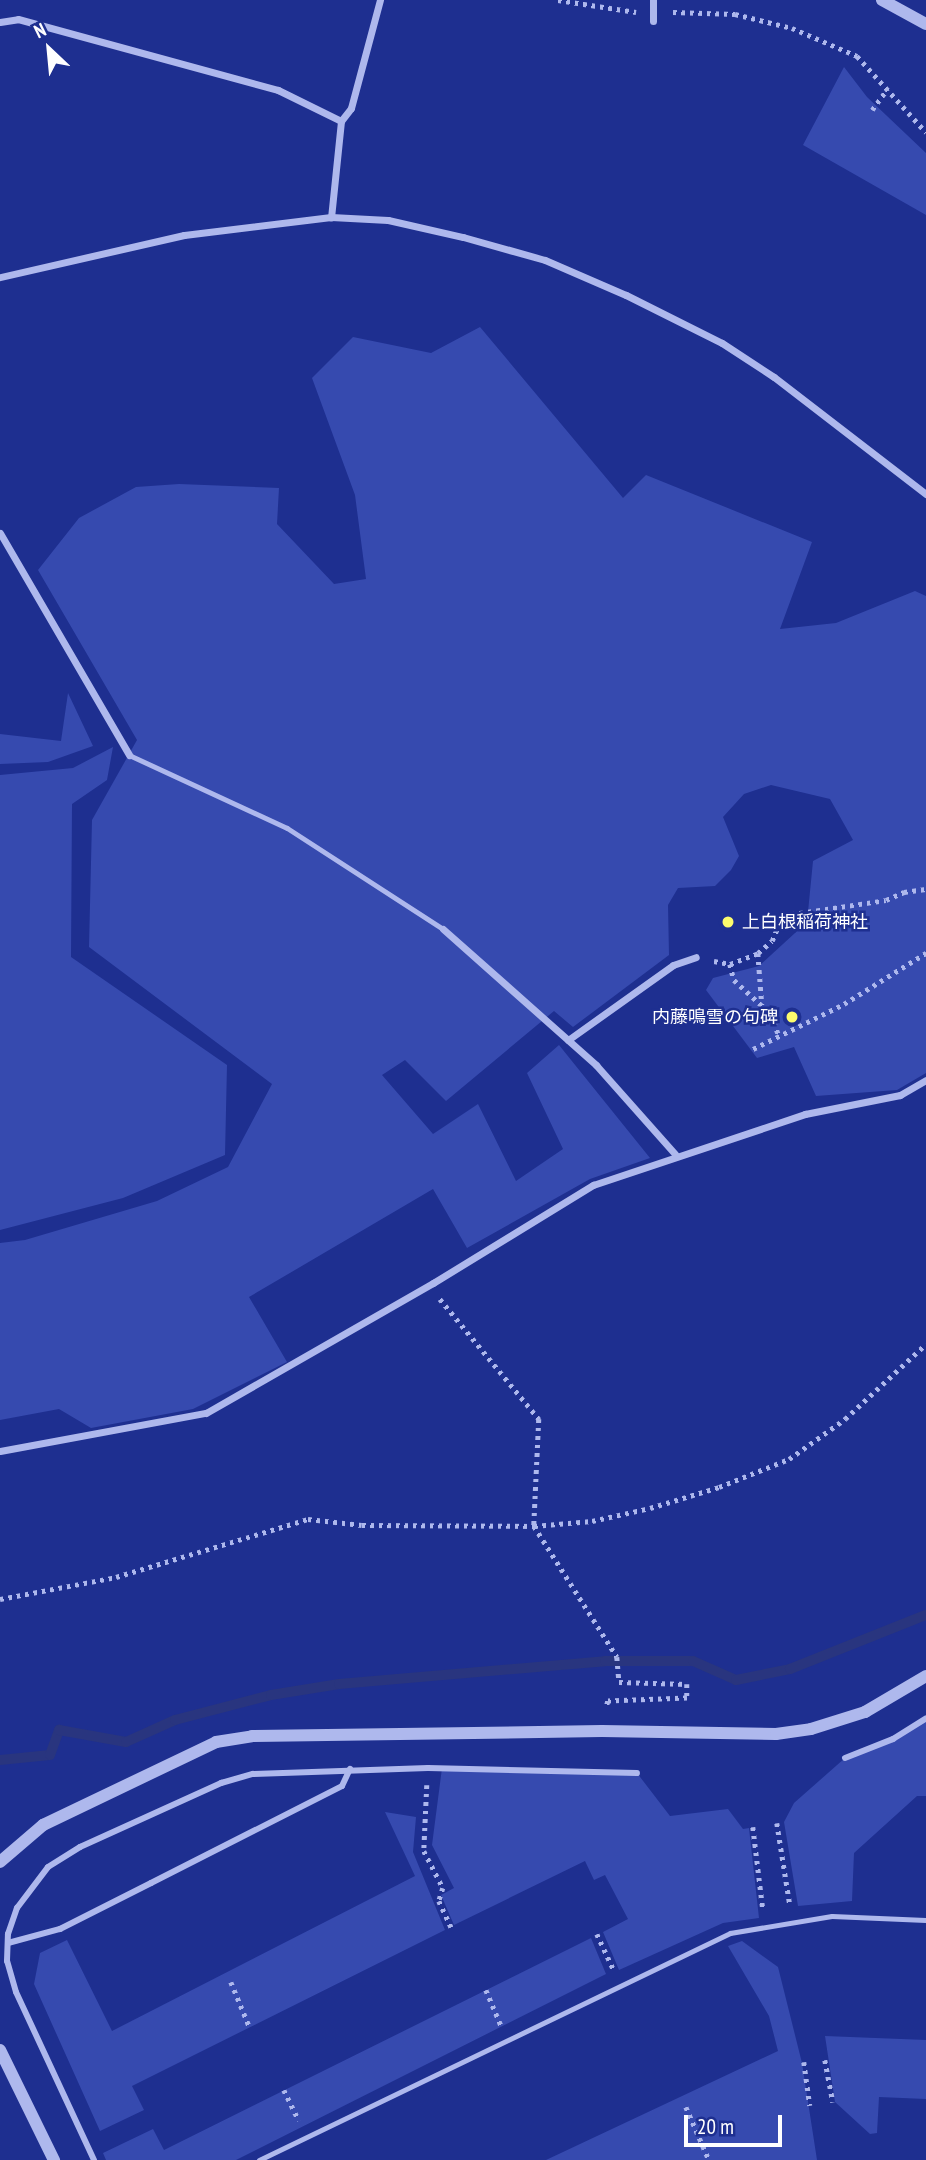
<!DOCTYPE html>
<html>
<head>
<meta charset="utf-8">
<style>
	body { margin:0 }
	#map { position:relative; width:926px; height:2160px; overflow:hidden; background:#1e2f90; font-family:"PT Sans Narrow","Noto Sans JP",sans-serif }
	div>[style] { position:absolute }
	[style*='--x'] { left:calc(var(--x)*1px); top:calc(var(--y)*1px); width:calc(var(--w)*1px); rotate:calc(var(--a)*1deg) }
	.green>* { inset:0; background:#364aaf }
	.stream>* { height:10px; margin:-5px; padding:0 5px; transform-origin:5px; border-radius:5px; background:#29357f }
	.path>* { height:4.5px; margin-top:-2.25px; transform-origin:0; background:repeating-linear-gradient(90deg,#aeb8ed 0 3.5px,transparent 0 8.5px) }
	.service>* { height:5px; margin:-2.5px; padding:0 2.5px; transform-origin:2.5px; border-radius:2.5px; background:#aeb8ed }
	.pedestrian>* { height:6px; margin:-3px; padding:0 3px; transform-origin:3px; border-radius:3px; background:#aeb8ed }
	.minor>* { height:7px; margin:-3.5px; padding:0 3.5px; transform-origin:3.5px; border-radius:3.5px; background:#aeb8ed }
	.tertiary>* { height:12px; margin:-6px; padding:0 6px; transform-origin:6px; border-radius:6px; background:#aeb8ed }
	.dots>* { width:19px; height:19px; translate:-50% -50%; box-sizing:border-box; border:4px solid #1e2f90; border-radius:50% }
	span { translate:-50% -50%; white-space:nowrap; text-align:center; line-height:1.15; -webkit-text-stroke:5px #1e2f90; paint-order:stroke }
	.poi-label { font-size:18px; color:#fff }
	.left { translate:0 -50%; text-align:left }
	.right { translate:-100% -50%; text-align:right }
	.north { position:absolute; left:14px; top:14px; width:70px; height:70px; -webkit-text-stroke:5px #1e2f90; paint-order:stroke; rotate:334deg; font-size:19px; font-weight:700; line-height:28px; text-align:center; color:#fff }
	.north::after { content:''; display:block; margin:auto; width:24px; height:32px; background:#fff; clip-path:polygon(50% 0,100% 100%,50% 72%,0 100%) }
	.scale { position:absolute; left:684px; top:2115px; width:98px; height:32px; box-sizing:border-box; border:4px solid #fff; border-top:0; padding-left:9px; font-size:21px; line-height:24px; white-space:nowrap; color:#fff; -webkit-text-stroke:5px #1e2f90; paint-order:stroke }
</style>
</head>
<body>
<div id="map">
	<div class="green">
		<i style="clip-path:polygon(844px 67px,867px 97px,926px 153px,926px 215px,803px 145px)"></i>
		<i style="clip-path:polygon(480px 327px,623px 498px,646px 475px,812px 542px,780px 629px,836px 623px,915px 591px,926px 596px,926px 1073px,897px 1090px,816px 1096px,794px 1047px,757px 1058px,706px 990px,713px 978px,759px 966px,807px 922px,813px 861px,853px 840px,830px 799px,771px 785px,744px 794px,723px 817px,739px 856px,731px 870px,715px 886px,678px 888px,668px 905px,669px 955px,573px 1027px,554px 1011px,446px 1101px,405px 1060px,382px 1075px,433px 1134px,478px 1104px,516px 1181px,563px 1149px,527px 1073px,559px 1045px,650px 1158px,590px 1179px,467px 1248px,433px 1189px,249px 1297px,287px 1362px,193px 1409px,91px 1428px,59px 1409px,0 1420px,0 1243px,25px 1240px,157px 1201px,228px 1167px,272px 1084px,89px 947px,92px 820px,137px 740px,38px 570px,79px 518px,136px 487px,179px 484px,279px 488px,277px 524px,334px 584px,366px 579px,355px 495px,312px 378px,353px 337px,431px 353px)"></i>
		<i style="clip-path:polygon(68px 693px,93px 746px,48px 762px,0 764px,0 734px,61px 741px)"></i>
		<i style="clip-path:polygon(113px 747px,107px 780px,72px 804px,71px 957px,227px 1065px,225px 1155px,123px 1198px,0 1230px,0 775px,73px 768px)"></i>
		<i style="clip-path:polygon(926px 1718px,926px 1796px,917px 1796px,854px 1853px,852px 1901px,798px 1906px,784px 1822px,794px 1803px,845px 1758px,893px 1739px)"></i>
		<i style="clip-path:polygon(442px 1768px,637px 1773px,670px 1816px,728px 1809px,743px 1829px,749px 1828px,759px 1918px,723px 1923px,619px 1970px,603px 1932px,628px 1919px,605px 1875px,594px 1880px,585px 1861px,454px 1925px,441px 1895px,454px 1888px,432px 1845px)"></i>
		<i style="clip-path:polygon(385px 1812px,416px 1817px,413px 1852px,445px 1930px,132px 2086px,144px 2110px,100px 2131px,34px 1984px,40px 1953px,67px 1940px,112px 2031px,415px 1876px)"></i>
		<i style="clip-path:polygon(591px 1938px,606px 1974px,236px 2160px,106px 2160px,103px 2153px,153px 2129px,164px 2150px)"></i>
		<i style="clip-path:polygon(742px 1941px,778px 1967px,802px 2063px,817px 2160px,546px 2160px,778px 2051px,769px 2016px,728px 1946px)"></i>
		<i style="clip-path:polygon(825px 2036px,926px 2040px,926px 2099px,879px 2097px,877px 2133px,870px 2134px,835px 2102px)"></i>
	</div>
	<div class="stream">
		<i style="--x:0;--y:1760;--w:50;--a:-5.7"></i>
		<i style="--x:50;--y:1755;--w:27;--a:-70"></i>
		<i style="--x:59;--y:1730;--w:68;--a:10.2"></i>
		<i style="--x:126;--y:1742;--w:54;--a:-24.2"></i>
		<i style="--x:175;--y:1720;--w:99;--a:-14.6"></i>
		<i style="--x:271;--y:1695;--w:69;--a:-9.2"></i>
		<i style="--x:339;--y:1684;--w:267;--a:-4.9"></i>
		<i style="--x:605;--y:1661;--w:88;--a:0"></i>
		<i style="--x:693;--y:1661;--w:47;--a:23.8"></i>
		<i style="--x:736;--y:1680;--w:55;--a:-11.5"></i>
		<i style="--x:790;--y:1669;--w:146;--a:-21.7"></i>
	</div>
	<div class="path">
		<i style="--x:558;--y:0;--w:79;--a:8.7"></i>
		<i style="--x:673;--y:12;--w:62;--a:1.8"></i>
		<i style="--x:735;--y:14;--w:59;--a:13.8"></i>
		<i style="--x:792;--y:28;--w:71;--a:23.3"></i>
		<i style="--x:857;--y:56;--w:103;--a:47.8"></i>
		<i style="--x:872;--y:110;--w:26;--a:-54"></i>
		<i style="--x:795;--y:914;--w:9;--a:84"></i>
		<i style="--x:766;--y:918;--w:121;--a:-8.5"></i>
		<i style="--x:886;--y:900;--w:20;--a:-24"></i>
		<i style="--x:904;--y:892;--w:22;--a:-8"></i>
		<i style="--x:758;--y:953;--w:52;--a:85.6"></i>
		<i style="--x:714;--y:961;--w:16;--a:11"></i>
		<i style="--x:730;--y:964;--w:16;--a:76"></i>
		<i style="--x:734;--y:980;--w:50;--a:42.6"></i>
		<i style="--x:771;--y:1014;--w:23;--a:70"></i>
		<i style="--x:730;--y:964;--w:30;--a:-21"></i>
		<i style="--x:758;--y:953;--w:18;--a:-41"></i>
		<i style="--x:772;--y:941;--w:27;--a:-68"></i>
		<i style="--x:753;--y:1049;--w:102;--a:-26.3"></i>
		<i style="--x:844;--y:1004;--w:97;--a:-31.9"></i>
		<i style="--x:440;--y:1299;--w:156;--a:50.5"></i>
		<i style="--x:539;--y:1419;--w:107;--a:92.7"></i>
		<i style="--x:534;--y:1526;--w:155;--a:57.6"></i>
		<i style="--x:617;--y:1657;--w:25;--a:85"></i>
		<i style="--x:619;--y:1682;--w:68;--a:1.7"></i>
		<i style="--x:687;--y:1684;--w:14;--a:90"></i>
		<i style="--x:687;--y:1698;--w:79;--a:177.8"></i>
		<i style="--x:608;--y:1701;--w:8;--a:104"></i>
		<i style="--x:0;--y:1599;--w:118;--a:-10.7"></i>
		<i style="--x:116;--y:1577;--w:201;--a:-16.8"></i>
		<i style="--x:308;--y:1519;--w:54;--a:6.3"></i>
		<i style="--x:362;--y:1525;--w:172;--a:0.3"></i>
		<i style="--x:534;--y:1526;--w:58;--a:-4.9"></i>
		<i style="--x:592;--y:1521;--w:59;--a:-12.6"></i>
		<i style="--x:650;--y:1508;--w:72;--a:-16.9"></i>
		<i style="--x:719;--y:1487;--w:75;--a:-21.8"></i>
		<i style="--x:789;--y:1459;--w:69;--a:-35.5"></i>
		<i style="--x:845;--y:1419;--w:110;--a:-42.8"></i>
		<i style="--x:427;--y:1785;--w:66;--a:92.6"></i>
		<i style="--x:424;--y:1851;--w:42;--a:62.8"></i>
		<i style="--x:443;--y:1888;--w:14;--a:107"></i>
		<i style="--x:439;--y:1901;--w:29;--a:65"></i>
		<i style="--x:777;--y:1823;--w:83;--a:81"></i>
		<i style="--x:753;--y:1827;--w:84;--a:83.1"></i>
		<i style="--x:597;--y:1934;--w:38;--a:65"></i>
		<i style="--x:231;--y:1982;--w:50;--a:67.6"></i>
		<i style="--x:486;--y:1990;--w:38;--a:67"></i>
		<i style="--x:825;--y:2060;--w:43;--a:79.2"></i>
		<i style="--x:804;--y:2062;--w:44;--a:82.2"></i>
		<i style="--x:284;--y:2090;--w:34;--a:64"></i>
		<i style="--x:686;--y:2107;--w:58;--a:66.5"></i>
	</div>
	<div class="service">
		<i style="--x:129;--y:755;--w:174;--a:24.8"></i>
		<i style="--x:287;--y:828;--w:186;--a:32.9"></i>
		<i style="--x:259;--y:2160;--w:523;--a:-25.73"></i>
		<i style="--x:730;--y:1933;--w:103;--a:-9.5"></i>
		<i style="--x:832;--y:1916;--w:94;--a:2.4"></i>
	</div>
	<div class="pedestrian">
		<i style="--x:845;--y:1758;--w:52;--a:-21.6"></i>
		<i style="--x:893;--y:1739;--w:39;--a:-32"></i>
		<i style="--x:8;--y:1943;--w:54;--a:-15.1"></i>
		<i style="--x:60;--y:1929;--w:102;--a:-26.8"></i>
		<i style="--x:151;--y:1883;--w:214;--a:-26.9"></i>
		<i style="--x:342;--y:1786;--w:19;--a:-65"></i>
		<i style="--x:94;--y:2160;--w:185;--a:-114.9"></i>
		<i style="--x:16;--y:1992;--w:32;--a:-106"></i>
		<i style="--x:7;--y:1961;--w:27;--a:-88"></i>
		<i style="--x:8;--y:1934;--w:28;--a:-71"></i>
		<i style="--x:17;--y:1908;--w:51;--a:-52.9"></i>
		<i style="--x:48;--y:1867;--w:38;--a:-32"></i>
		<i style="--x:80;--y:1847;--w:155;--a:-24.4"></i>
		<i style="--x:221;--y:1783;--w:33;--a:-16"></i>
		<i style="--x:253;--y:1774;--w:175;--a:-2"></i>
		<i style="--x:428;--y:1768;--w:209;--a:1.4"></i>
	</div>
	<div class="minor">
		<i style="--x:653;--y:21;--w:21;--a:-90"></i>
		<i style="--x:0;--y:22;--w:18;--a:-9"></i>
		<i style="--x:18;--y:19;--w:270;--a:15.3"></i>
		<i style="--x:278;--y:90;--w:70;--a:26.2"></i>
		<i style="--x:341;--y:121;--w:97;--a:95.9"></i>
		<i style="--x:331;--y:217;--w:148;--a:173"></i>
		<i style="--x:184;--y:235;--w:189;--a:167.1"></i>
		<i style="--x:341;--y:121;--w:16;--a:-52"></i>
		<i style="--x:351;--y:108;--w:112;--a:-75"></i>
		<i style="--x:331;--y:217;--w:57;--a:3"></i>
		<i style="--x:388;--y:220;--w:77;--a:12.8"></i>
		<i style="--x:463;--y:237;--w:85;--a:15.7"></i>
		<i style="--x:545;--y:260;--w:88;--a:23.4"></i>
		<i style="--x:626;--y:295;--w:107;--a:26.6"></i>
		<i style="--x:722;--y:343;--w:62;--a:33.2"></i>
		<i style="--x:774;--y:377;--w:192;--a:37.6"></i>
		<i style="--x:0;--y:533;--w:257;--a:59.8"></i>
		<i style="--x:443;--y:929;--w:205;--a:41.6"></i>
		<i style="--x:596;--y:1065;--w:119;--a:48.4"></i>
		<i style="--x:568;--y:1040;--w:129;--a:-35.5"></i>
		<i style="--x:673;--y:965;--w:24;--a:-19"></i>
		<i style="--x:0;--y:1451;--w:209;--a:-10.5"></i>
		<i style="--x:206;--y:1413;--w:262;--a:-29.8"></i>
		<i style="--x:433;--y:1283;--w:188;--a:-31.5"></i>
		<i style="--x:593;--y:1185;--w:224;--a:-18.5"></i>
		<i style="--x:805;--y:1114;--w:97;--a:-11.3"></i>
		<i style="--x:900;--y:1095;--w:30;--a:-30"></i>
	</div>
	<div class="tertiary">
		<i style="--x:882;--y:0;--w:50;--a:28.6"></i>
		<i style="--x:0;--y:1862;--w:57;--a:-40.7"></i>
		<i style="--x:43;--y:1825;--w:192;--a:-25.6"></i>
		<i style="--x:216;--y:1742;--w:36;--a:-9"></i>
		<i style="--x:252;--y:1736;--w:350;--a:-0.8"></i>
		<i style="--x:602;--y:1731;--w:174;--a:1"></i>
		<i style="--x:776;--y:1734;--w:35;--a:-8"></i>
		<i style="--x:811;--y:1729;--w:57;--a:-17.5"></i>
		<i style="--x:865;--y:1712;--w:71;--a:-30.5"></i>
		<i style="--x:0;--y:2050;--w:123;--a:63.9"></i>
	</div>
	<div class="dots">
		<i style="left:728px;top:922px;background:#fcfb6d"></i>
		<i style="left:792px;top:1017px;background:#fcfb6d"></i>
	</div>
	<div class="poi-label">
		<span class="left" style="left:742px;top:922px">上白根稲荷神社</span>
		<span class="right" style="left:778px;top:1017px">内藤鳴雪の句碑</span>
	</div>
	<div class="north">N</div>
	<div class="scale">20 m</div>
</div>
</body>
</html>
